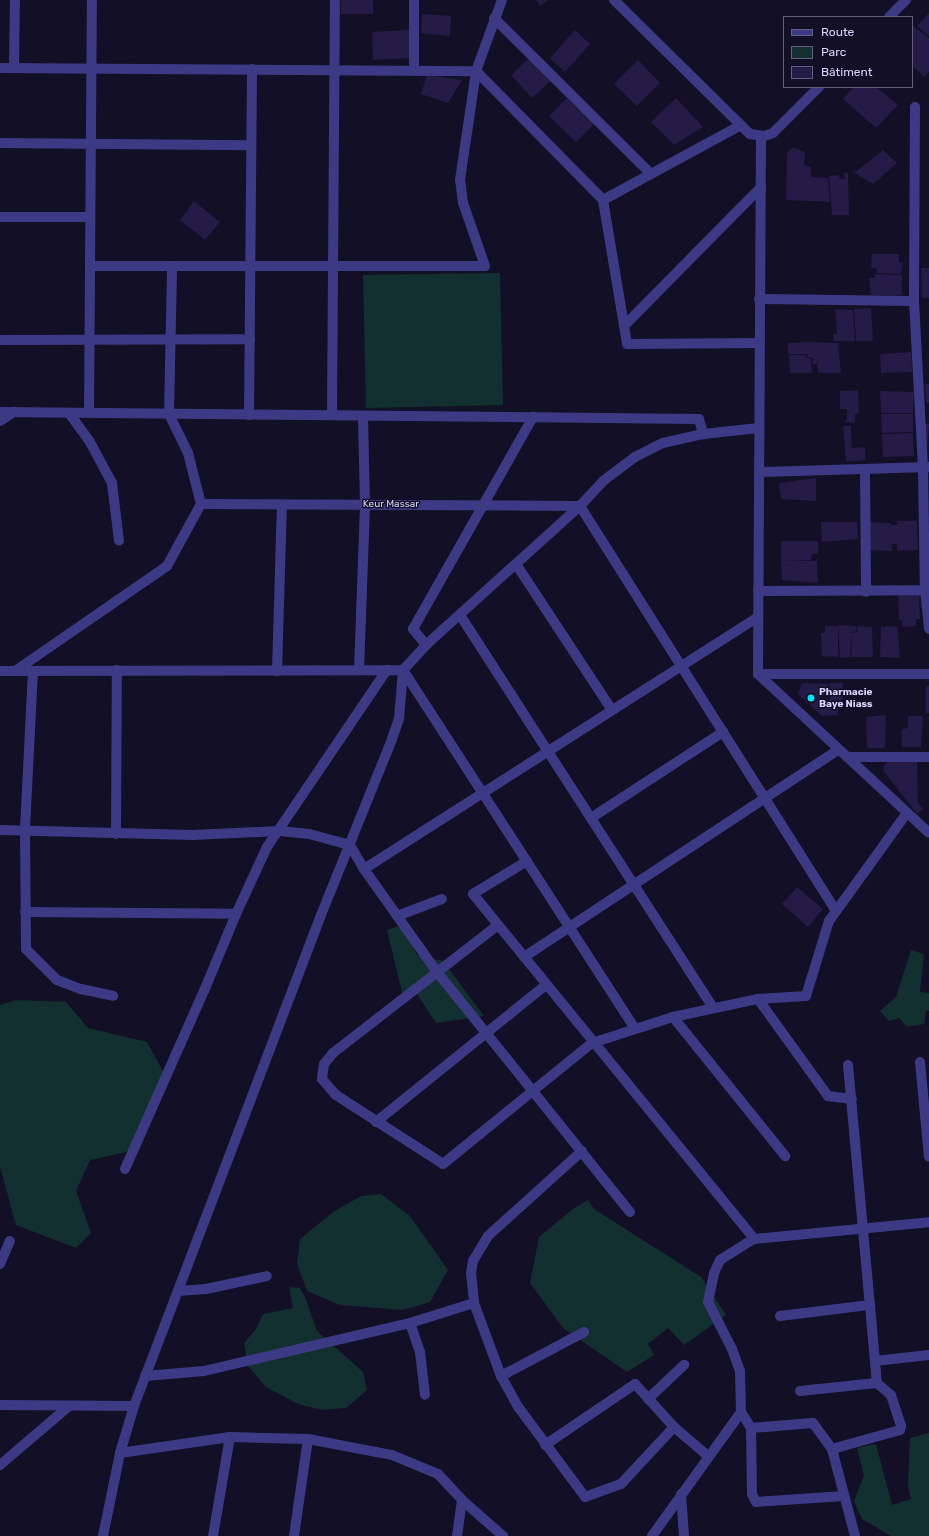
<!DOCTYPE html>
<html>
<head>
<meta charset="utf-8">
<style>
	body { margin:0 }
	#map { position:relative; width:929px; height:1536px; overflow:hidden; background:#130f26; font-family:Rubik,sans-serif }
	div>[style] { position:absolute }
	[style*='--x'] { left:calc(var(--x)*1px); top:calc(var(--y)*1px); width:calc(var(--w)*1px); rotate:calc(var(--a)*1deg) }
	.green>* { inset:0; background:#12302f }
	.building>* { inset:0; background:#241b47 }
	.minor>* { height:10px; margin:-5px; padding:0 5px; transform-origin:5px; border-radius:5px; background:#3d3a85 }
	.dots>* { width:11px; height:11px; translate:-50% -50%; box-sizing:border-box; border:2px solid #130f26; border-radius:50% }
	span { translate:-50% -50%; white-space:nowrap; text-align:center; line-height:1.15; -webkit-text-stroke:3px #130f26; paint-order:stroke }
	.street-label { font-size:10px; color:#d9d4ff }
	.poi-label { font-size:10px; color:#d9d4ff; font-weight:700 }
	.left { translate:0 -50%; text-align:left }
	.legend { position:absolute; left:783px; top:16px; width:130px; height:72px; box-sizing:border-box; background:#130f26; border:1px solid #625e7d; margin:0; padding:5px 7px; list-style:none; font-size:12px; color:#d9d4ff }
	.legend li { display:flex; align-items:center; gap:8px; height:20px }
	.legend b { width:20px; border:1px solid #625e7d }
</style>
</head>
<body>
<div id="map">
	<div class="green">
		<i style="clip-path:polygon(500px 273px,503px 405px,366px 408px,363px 275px)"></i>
		<i style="clip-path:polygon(402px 925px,417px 955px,443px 961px,484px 1016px,436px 1023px,413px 988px,406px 993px,402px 992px,387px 930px)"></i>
		<i style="clip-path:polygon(911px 950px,924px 954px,920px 992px,929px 993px,929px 1011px,926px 1011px,924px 1024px,907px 1027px,899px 1018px,889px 1021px,880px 1011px,896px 997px)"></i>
		<i style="clip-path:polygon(16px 1000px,66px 1002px,88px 1028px,147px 1042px,165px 1075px,140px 1149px,90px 1160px,76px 1191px,91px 1233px,76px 1248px,16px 1225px,0 1167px,0 1005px)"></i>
		<i style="clip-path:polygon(381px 1194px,410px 1216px,448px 1270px,430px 1302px,403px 1310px,340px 1305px,307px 1291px,297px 1264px,300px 1239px,333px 1212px,361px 1196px)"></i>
		<i style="clip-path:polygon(588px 1200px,594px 1209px,701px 1277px,726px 1315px,684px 1345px,668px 1328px,648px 1344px,654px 1355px,627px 1372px,563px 1328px,530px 1283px,539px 1237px,573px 1209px)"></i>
		<i style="clip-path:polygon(289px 1287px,300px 1288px,305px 1297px,317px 1331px,363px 1372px,367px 1390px,346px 1408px,322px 1410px,298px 1404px,266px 1387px,248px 1366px,244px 1343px,256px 1329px,263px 1314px,293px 1308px)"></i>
		<i style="clip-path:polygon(929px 1433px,929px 1536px,891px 1536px,862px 1519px,854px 1501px,864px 1475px,857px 1448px,876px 1444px,892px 1505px,911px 1499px,908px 1486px,910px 1438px)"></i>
	</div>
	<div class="building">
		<i style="clip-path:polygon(341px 0,373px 0,373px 14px,341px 14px)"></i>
		<i style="clip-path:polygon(536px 0,548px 0,540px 6px)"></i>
		<i style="clip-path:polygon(929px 13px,929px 36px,917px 26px)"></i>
		<i style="clip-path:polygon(422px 14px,451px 16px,450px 36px,421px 33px)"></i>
		<i style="clip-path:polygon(912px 25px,929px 38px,929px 72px,924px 77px,912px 66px)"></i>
		<i style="clip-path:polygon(409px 30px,410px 58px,373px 60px,372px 32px)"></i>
		<i style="clip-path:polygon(575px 30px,590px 44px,565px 72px,550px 58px)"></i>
		<i style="clip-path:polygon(529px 58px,550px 81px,532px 98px,511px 75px)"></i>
		<i style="clip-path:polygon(638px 60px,660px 83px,637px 106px,614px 84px)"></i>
		<i style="clip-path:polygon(427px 75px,462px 80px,448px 103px,421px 94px)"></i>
		<i style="clip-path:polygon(854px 87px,876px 87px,898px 105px,876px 128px,843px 99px)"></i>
		<i style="clip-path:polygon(567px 98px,594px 124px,576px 142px,549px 116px)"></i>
		<i style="clip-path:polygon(676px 98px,703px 127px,674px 145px,651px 122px)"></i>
		<i style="clip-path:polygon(793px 147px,805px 152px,804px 165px,811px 167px,811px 177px,828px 178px,830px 202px,786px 200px,787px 153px)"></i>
		<i style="clip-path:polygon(883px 150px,897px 163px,873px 184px,854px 173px)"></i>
		<i style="clip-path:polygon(844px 172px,848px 173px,849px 215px,832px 215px,829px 176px,840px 175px,839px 179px,845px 179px)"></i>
		<i style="clip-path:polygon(194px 201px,220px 222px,205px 240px,180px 220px)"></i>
		<i style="clip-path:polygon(872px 254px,899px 254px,899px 262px,903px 263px,901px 274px,876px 273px,877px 268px,871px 268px)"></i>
		<i style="clip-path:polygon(921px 268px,929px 268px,929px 298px,922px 298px)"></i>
		<i style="clip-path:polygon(875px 274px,902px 275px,902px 295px,871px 295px,869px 278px,875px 278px)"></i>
		<i style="clip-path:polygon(871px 308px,873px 341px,856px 341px,854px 309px)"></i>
		<i style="clip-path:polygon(835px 309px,853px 310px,855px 341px,834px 341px,833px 334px,837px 334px)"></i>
		<i style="clip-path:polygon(807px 342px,807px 350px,807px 342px,838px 343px,841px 373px,818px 373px,817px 364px,813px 364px,812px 358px,807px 357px,808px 354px,788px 354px,788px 343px)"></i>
		<i style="clip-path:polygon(911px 352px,912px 372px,881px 373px,880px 354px)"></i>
		<i style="clip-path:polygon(789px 355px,806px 355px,806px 358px,811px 359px,812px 373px,790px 373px)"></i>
		<i style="clip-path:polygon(925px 384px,929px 384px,929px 403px,926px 403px)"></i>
		<i style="clip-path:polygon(858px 390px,859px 413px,855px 414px,855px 423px,844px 422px,847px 418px,847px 409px,840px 409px,840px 391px)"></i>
		<i style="clip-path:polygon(880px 391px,914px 392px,913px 413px,881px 413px)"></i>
		<i style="clip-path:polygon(881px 414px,913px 414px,913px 432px,882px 433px)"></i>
		<i style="clip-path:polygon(925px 424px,929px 424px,927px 451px,927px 438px,924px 438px)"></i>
		<i style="clip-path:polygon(843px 426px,851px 426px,852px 448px,865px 447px,865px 460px,846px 462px)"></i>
		<i style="clip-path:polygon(913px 433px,914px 456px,883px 457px,882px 434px)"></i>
		<i style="clip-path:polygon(816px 478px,816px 501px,781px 499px,779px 483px)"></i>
		<i style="clip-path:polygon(897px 521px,917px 521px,918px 550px,897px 551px,897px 544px,892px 544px,892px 551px,869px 550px,868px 522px,891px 523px,891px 525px,897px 525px)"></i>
		<i style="clip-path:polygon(821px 522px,857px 522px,858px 539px,822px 542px)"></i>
		<i style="clip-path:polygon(781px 541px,818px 541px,818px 554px,812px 554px,811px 560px,781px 560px)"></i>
		<i style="clip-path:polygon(781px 560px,817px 561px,818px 583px,782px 580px)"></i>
		<i style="clip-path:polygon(919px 593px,920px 619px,916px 619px,916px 626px,902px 627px,902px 621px,899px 620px,898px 594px)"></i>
		<i style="clip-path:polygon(838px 625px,856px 626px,857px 631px,849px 633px,852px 633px,850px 657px,840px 658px)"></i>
		<i style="clip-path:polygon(825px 626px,838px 626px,838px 657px,822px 656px,821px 633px,825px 633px)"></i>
		<i style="clip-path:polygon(857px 626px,872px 627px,873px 657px,851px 657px,852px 633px,858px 632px)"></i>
		<i style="clip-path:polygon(897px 626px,900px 658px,880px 657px,881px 627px)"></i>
		<i style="clip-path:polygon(802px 683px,829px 684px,830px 696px,820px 695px,820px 700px,828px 700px,817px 710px,830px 700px,830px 683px,843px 683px,842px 703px,838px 703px,838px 715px,822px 716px,798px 694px)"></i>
		<i style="clip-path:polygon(926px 686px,929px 686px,929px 713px,926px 713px)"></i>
		<i style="clip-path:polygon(886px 715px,885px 748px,867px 748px,866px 717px)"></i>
		<i style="clip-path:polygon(908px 716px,923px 716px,921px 747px,902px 747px,902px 729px,908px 728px)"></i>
		<i style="clip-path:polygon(886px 762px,917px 762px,918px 803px,923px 809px,917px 814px,883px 770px)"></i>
		<i style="clip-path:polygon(797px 887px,823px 909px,808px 927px,782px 904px)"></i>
	</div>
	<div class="minor">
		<i style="--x:614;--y:0;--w:191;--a:44.6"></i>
		<i style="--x:750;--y:134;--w:14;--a:8"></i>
		<i style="--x:764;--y:136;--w:9;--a:-18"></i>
		<i style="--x:773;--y:133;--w:65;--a:-45"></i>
		<i style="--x:889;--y:17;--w:24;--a:-45"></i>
		<i style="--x:494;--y:18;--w:221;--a:44.8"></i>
		<i style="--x:0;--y:68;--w:476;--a:0.4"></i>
		<i style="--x:476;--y:71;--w:181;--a:45.4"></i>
		<i style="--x:603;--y:200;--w:146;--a:80.5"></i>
		<i style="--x:627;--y:344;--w:133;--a:-0.4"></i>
		<i style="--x:14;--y:68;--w:68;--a:-89.2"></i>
		<i style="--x:414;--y:70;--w:70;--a:-90"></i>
		<i style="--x:915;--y:107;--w:194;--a:90.3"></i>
		<i style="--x:914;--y:301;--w:168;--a:86.9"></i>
		<i style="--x:923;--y:469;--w:121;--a:89.1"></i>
		<i style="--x:925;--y:590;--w:39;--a:84"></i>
		<i style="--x:761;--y:136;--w:538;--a:90.32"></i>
		<i style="--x:758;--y:674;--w:233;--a:42.9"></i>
		<i style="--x:0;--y:143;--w:251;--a:0.5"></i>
		<i style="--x:603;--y:200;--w:157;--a:-28.5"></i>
		<i style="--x:0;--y:217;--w:90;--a:0"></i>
		<i style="--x:90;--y:266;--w:395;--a:0"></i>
		<i style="--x:485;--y:266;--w:67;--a:-109.2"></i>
		<i style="--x:463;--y:203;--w:23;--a:-97"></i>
		<i style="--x:460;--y:180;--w:110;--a:-81.6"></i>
		<i style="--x:476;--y:71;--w:76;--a:-69.9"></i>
		<i style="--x:759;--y:299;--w:155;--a:0.7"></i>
		<i style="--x:624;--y:326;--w:195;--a:-45.4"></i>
		<i style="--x:0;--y:340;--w:250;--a:-0.2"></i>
		<i style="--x:0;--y:412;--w:699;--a:0.57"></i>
		<i style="--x:699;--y:419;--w:16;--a:75"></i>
		<i style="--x:69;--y:413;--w:36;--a:54"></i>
		<i style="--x:90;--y:442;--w:47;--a:61.8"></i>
		<i style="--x:112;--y:483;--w:58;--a:83.1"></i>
		<i style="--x:89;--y:413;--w:413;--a:-89.6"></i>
		<i style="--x:249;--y:415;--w:346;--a:-89.5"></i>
		<i style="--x:332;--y:415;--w:415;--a:-89.6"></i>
		<i style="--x:0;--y:421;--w:17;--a:-33"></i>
		<i style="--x:865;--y:469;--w:123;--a:89.5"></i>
		<i style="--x:760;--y:472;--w:169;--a:-1.7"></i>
		<i style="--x:201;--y:504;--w:379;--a:0.3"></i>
		<i style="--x:580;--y:506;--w:479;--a:57.7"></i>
		<i style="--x:516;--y:564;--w:175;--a:56.7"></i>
		<i style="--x:758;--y:591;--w:167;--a:-0.3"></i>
		<i style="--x:460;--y:615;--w:467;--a:57.2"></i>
		<i style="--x:426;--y:645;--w:21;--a:-129"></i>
		<i style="--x:413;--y:629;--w:244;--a:-60.5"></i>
		<i style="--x:359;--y:670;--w:165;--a:-87.9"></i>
		<i style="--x:365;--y:505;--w:89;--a:-91.3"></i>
		<i style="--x:403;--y:670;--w:427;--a:57.1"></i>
		<i style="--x:0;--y:671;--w:403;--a:-0.1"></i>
		<i style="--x:15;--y:671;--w:185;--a:-34.6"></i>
		<i style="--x:167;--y:566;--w:71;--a:-61.3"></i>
		<i style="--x:201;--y:504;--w:53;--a:-104.3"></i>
		<i style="--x:188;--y:453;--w:43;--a:-116"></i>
		<i style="--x:169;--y:414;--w:148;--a:-88.8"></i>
		<i style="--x:33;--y:671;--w:159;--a:92.9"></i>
		<i style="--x:25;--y:830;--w:119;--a:89.5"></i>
		<i style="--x:26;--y:949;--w:44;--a:45"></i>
		<i style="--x:57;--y:980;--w:26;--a:21"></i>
		<i style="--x:81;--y:989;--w:33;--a:12"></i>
		<i style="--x:277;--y:671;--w:166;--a:-88.3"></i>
		<i style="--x:758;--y:674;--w:171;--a:0"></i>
		<i style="--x:847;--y:757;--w:82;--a:0"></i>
		<i style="--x:591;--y:818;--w:158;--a:-33.1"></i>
		<i style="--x:0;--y:830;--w:192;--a:1.5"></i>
		<i style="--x:192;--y:835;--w:88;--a:-2.6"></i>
		<i style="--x:280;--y:831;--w:29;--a:6"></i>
		<i style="--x:309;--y:834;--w:42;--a:15"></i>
		<i style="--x:350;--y:845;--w:28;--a:60"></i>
		<i style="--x:364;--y:869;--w:126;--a:54.7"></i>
		<i style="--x:437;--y:972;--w:308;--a:51.2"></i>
		<i style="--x:116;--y:834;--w:164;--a:-89.7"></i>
		<i style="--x:527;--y:861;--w:63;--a:148.6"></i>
		<i style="--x:473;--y:894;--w:445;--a:50.8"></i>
		<i style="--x:364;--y:869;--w:468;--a:-32.6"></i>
		<i style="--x:25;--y:912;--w:211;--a:0.5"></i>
		<i style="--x:397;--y:916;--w:48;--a:-20.7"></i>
		<i style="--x:498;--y:925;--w:209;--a:142.2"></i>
		<i style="--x:333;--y:1053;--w:14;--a:129"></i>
		<i style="--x:324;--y:1064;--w:15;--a:98"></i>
		<i style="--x:322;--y:1079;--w:21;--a:49"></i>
		<i style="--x:336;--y:1095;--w:127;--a:32.8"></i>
		<i style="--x:443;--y:1164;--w:192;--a:-39.1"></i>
		<i style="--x:592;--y:1043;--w:85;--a:-17.8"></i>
		<i style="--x:673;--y:1017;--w:87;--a:-12"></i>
		<i style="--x:758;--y:999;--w:48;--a:-3.6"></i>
		<i style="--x:806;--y:996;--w:78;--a:-73"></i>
		<i style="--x:829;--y:921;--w:133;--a:-54.2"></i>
		<i style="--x:524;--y:957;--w:377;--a:-33.4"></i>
		<i style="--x:758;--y:999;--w:120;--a:54.2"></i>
		<i style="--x:828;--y:1096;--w:24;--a:7"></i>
		<i style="--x:673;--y:1017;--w:179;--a:51.1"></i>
		<i style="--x:920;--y:1062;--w:95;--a:84.6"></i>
		<i style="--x:848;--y:1065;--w:319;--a:84.8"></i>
		<i style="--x:376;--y:1122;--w:218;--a:-38.9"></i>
		<i style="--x:582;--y:1151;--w:127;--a:137.9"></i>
		<i style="--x:488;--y:1236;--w:29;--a:121"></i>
		<i style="--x:473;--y:1261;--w:12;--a:99"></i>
		<i style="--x:471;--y:1273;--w:30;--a:84"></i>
		<i style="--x:474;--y:1303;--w:78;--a:69.7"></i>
		<i style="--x:501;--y:1376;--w:37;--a:61"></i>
		<i style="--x:519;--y:1408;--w:111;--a:53.4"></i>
		<i style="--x:585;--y:1497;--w:38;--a:-20"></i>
		<i style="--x:621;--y:1484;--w:78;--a:-47.1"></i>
		<i style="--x:125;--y:1169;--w:195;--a:-66.1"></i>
		<i style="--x:204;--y:991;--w:83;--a:-67.4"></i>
		<i style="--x:236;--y:914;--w:74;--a:-65.2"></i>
		<i style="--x:267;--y:847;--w:214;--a:-55.9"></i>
		<i style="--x:0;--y:1264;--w:25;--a:-67"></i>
		<i style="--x:178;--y:1291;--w:28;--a:-4"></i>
		<i style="--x:206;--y:1289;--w:62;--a:-12"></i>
		<i style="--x:780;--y:1316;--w:91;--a:-7"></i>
		<i style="--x:410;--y:1323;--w:31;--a:71"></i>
		<i style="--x:420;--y:1352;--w:43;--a:83.4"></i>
		<i style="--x:875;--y:1361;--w:54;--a:-6.3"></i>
		<i style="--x:145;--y:1376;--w:59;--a:-4.8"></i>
		<i style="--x:204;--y:1371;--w:212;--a:-13.1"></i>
		<i style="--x:410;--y:1323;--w:67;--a:-17.4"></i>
		<i style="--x:501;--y:1376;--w:94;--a:-27.9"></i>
		<i style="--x:800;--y:1391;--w:77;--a:-5.9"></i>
		<i style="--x:877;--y:1383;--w:18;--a:41"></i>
		<i style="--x:891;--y:1395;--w:33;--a:72"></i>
		<i style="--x:901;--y:1426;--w:4;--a:104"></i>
		<i style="--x:900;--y:1430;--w:71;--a:164.4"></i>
		<i style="--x:648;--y:1399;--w:50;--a:-43.4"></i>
		<i style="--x:0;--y:1405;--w:134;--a:0.4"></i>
		<i style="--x:751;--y:1428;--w:62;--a:-4.6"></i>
		<i style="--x:813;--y:1423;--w:32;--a:54"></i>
		<i style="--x:832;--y:1449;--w:90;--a:75.2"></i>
		<i style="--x:545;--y:1445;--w:109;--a:-34.1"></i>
		<i style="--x:635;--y:1384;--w:58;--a:47.8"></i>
		<i style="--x:674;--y:1427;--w:45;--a:40.5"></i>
		<i style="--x:120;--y:1453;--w:111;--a:-8.3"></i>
		<i style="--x:230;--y:1437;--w:78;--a:1.5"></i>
		<i style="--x:308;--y:1439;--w:86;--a:10.8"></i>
		<i style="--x:392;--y:1455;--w:50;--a:22.4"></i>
		<i style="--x:438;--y:1474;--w:35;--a:47"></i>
		<i style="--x:462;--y:1500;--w:55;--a:41.3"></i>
		<i style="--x:0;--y:1465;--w:91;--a:-40.5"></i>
		<i style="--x:681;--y:1494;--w:42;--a:85.9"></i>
		<i style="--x:844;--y:1496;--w:88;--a:176.1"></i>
		<i style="--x:756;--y:1502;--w:9;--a:-117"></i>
		<i style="--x:752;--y:1494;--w:66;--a:-90.9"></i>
		<i style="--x:751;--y:1428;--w:19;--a:-122"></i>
		<i style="--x:741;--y:1412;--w:41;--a:-91.4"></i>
		<i style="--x:740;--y:1371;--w:23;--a:-110"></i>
		<i style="--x:732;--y:1349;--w:53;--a:-117.1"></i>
		<i style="--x:708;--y:1302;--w:30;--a:-78"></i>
		<i style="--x:714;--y:1273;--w:14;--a:-65"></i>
		<i style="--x:720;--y:1260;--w:40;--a:-32"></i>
		<i style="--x:754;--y:1239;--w:176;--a:-5.5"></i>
		<i style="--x:103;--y:1536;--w:85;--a:-78.4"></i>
		<i style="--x:120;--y:1453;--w:49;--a:-73.4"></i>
		<i style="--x:134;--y:1406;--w:525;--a:-69.15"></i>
		<i style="--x:321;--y:915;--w:190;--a:-68"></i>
		<i style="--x:392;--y:739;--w:21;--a:-71"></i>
		<i style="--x:399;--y:719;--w:49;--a:-85.3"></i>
		<i style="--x:403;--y:670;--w:34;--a:-47"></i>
		<i style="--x:426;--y:645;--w:207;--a:-42.1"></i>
		<i style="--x:580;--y:506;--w:34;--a:-47"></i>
		<i style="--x:603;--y:481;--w:40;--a:-37"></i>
		<i style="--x:635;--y:457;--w:31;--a:-27"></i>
		<i style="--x:663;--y:443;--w:41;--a:-12.7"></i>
		<i style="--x:703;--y:434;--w:56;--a:-6.1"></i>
		<i style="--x:213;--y:1536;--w:100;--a:-80.3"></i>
		<i style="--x:294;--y:1536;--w:98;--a:-81.8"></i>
		<i style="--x:457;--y:1536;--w:36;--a:-82"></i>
		<i style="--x:652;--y:1536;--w:153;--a:-54.3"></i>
	</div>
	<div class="dots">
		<i style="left:811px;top:698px;background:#00e5ff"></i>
	</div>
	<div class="street-label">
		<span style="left:391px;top:505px">Keur Massar</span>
	</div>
	<div class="poi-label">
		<span class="left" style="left:819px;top:698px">Pharmacie<br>Baye Niass</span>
	</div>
	<ul class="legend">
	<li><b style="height:5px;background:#3d3a85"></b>Route</li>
	<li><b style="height:11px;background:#12302f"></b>Parc</li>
	<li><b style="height:11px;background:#241b47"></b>Bâtiment</li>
	</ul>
</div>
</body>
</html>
